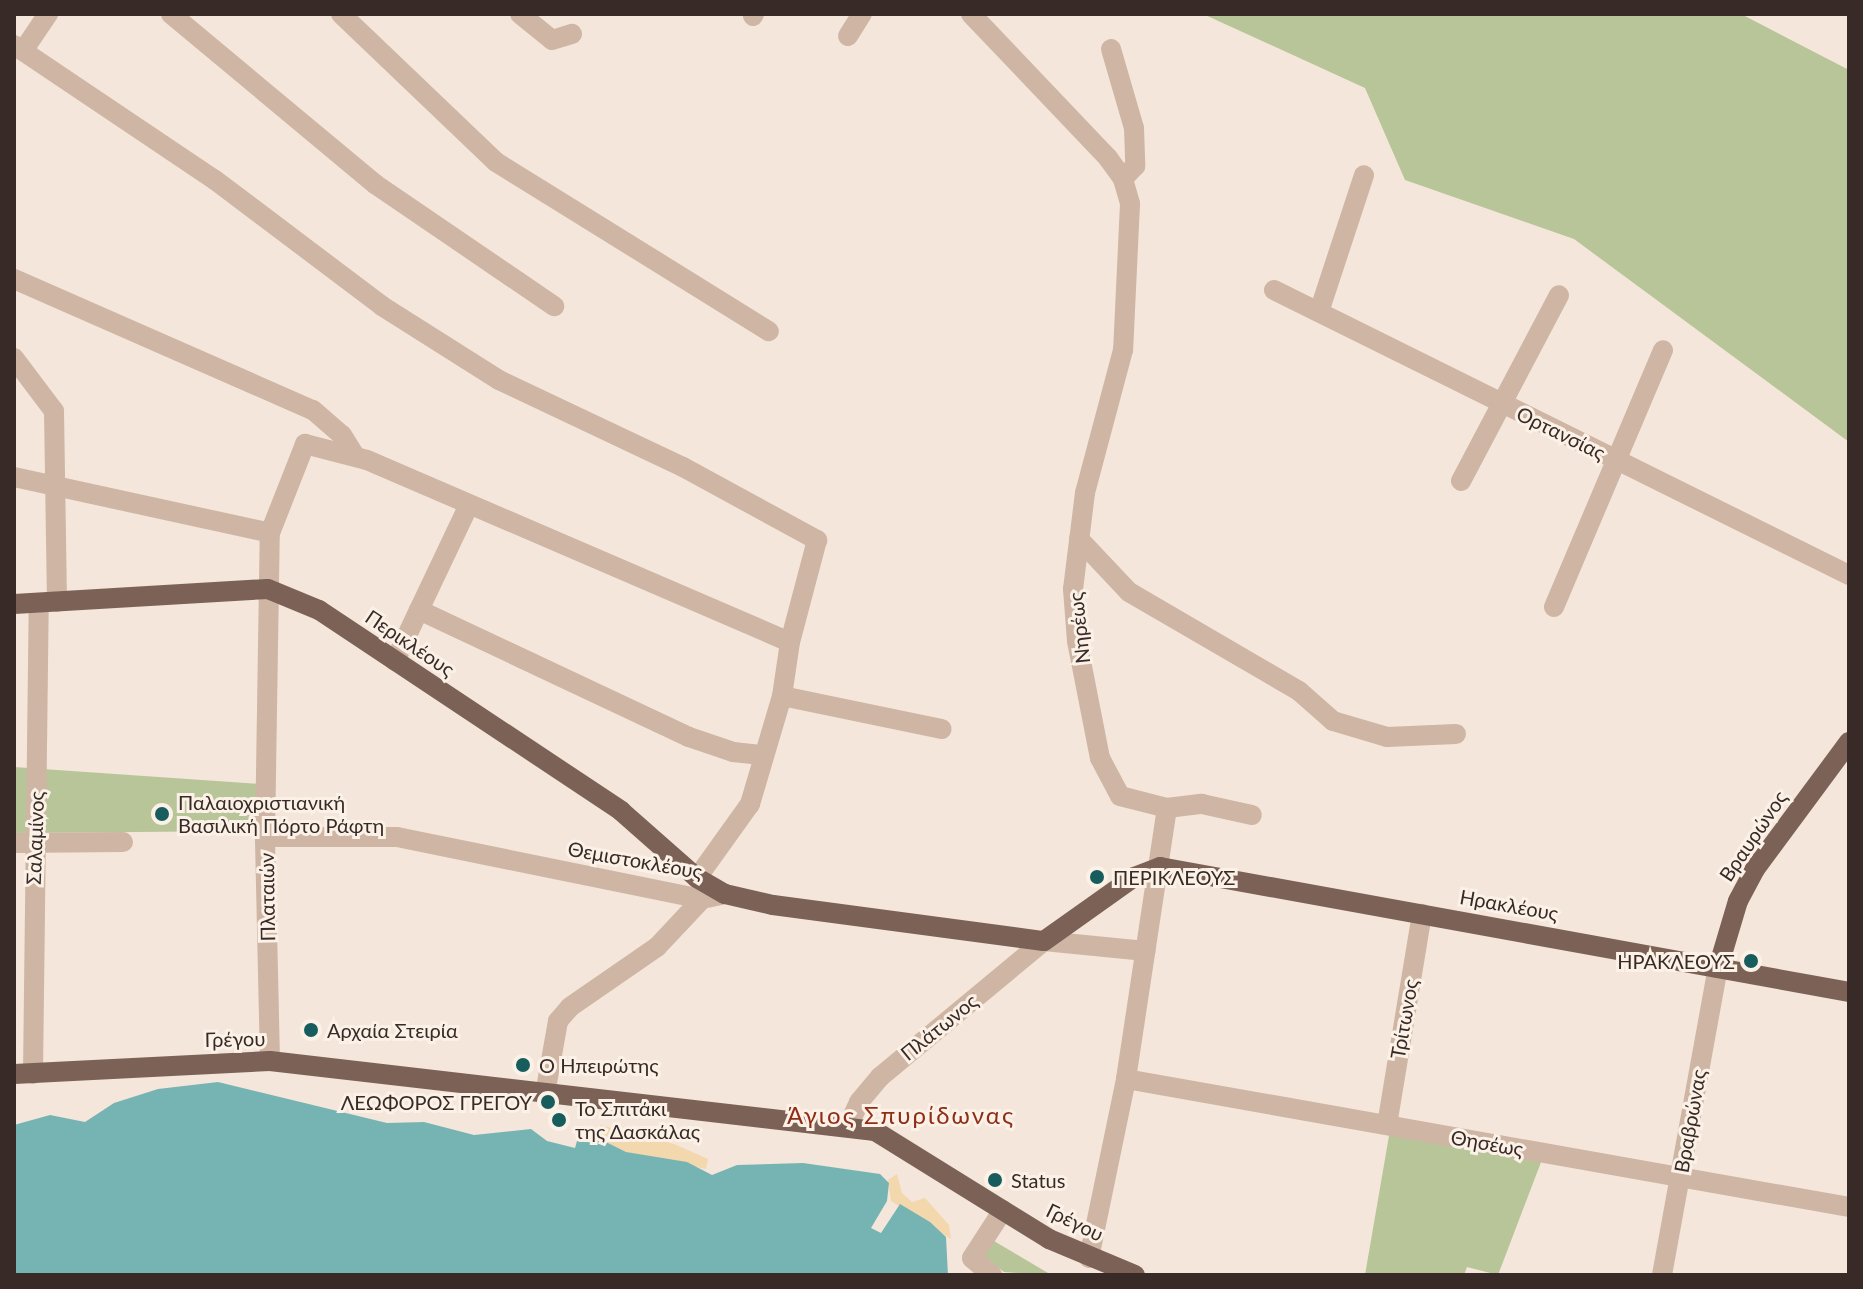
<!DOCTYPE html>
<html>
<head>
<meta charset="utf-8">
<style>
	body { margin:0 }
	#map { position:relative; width:1863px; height:1289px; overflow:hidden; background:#f4e6da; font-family:Lato,sans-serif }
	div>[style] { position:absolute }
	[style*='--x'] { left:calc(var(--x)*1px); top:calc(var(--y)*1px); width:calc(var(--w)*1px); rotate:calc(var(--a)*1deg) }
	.green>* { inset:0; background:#b8c598 }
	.sand>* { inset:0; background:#f3d7ad }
	.water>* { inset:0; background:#76b4b3 }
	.minor>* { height:20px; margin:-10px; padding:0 10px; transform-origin:10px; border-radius:10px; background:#ceb5a4 }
	.major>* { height:20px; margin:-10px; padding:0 10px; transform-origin:10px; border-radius:10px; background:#7c6156 }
	.dots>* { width:22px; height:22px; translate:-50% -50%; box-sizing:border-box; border:4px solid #fbf1e7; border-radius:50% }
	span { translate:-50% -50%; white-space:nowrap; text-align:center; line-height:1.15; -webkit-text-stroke:6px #fbf1e7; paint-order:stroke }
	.street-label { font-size:20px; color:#382b27 }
	.poi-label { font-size:20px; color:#382b27 }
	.left { translate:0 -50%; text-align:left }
	.right { translate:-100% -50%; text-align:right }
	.quarter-label { font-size:24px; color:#902d17; letter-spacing:2px }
	.frame { position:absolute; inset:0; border:16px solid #382b27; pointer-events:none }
</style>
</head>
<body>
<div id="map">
	<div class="green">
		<i style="clip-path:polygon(1203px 14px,1741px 14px,1849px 70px,1849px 442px,1574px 239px,1405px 180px,1365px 88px)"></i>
		<i style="clip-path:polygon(14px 767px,260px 784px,261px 831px,14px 833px)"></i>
		<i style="clip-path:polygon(1390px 1130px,1543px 1157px,1498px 1275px,1467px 1267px,1464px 1275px,1365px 1275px)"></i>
		<i style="clip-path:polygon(989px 1238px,1048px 1273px,1047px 1275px,1004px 1272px,978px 1252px)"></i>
	</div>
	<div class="sand">
		<i style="clip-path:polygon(600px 1125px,674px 1144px,708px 1159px,706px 1169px,626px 1152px,598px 1138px)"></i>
		<i style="clip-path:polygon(897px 1174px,902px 1193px,912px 1202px,925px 1198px,949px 1225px,951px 1239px,891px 1201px,888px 1180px)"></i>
	</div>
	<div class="water">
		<i style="clip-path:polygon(218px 1082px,387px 1123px,424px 1122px,474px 1135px,531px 1129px,547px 1141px,575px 1148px,577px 1141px,597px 1143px,598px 1138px,626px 1152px,687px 1162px,712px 1175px,737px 1165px,803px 1163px,880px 1174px,889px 1183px,887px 1201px,871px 1228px,881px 1233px,900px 1204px,930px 1222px,946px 1237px,948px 1275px,14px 1275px,14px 1125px,50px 1115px,85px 1122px,114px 1103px,158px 1089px)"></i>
	</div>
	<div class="minor">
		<i style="--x:171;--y:14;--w:266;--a:39.8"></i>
		<i style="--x:375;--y:184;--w:217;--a:34.3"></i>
		<i style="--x:341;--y:14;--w:214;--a:43.7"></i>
		<i style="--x:496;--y:162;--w:321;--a:31.8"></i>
		<i style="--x:520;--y:14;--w:41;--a:39.1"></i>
		<i style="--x:552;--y:40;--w:21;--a:-17"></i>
		<i style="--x:971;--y:14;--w:199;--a:46.4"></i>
		<i style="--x:1108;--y:158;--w:26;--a:54"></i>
		<i style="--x:1123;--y:179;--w:26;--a:74"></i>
		<i style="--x:1130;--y:204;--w:146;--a:92.7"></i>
		<i style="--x:1123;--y:350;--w:148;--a:104.9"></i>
		<i style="--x:1085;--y:493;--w:97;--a:97.1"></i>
		<i style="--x:1073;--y:589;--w:52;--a:85.6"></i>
		<i style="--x:1077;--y:641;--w:119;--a:78.9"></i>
		<i style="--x:1100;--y:758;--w:43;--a:62.2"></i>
		<i style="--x:1120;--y:796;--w:49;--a:14.3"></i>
		<i style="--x:1167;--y:808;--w:35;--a:-7"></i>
		<i style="--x:1202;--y:804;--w:51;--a:12.4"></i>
		<i style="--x:753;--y:16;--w:2;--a:-63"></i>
		<i style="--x:848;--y:36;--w:26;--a:-58"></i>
		<i style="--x:14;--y:45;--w:242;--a:33.9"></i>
		<i style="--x:215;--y:180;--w:209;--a:37"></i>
		<i style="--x:382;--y:306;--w:138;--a:32.3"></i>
		<i style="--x:499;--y:380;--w:204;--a:25.3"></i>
		<i style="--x:683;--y:467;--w:153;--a:28.6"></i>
		<i style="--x:817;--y:540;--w:106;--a:104.8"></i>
		<i style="--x:790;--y:642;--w:55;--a:98.4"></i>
		<i style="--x:782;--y:696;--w:113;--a:106.5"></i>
		<i style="--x:750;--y:804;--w:91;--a:125.6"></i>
		<i style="--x:1111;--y:49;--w:82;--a:73.8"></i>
		<i style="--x:1134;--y:128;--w:38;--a:88"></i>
		<i style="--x:1135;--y:166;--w:18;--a:133"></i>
		<i style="--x:23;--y:51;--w:45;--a:-56"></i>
		<i style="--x:14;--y:279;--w:326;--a:23.7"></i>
		<i style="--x:313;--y:410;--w:38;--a:41"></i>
		<i style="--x:342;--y:435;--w:25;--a:58"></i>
		<i style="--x:1274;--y:290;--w:642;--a:26.37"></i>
		<i style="--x:1319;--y:312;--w:144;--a:-71.8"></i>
		<i style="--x:14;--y:358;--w:66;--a:53"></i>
		<i style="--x:54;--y:411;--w:191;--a:89.1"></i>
		<i style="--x:14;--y:477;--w:262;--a:12.3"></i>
		<i style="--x:1461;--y:481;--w:210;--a:-62.2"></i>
		<i style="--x:1079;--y:539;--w:73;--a:46.7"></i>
		<i style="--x:1129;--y:592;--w:197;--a:30.2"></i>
		<i style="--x:1299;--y:691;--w:45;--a:41.4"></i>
		<i style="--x:1333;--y:721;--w:56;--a:16.5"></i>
		<i style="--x:1387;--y:737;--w:69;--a:-2.5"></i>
		<i style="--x:1554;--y:607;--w:279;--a:-67"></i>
		<i style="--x:419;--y:610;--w:114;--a:-64.6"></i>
		<i style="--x:395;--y:661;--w:56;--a:-64.8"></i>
		<i style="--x:419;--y:610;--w:298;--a:25.2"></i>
		<i style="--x:689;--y:737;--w:46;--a:18.8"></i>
		<i style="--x:733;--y:752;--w:31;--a:6"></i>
		<i style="--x:782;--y:696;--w:163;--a:11.7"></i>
		<i style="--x:265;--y:837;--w:132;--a:0"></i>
		<i style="--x:397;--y:837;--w:311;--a:11.5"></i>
		<i style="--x:702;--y:899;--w:24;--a:-12"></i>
		<i style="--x:14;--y:843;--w:109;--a:-0.5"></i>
		<i style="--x:270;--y:1061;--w:224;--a:-91.3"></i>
		<i style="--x:265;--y:837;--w:304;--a:-89.1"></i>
		<i style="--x:270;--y:533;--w:96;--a:-68.5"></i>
		<i style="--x:305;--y:444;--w:64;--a:14.5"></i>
		<i style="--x:367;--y:460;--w:460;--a:23.3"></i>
		<i style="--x:33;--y:1074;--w:471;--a:-89.3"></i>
		<i style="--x:1126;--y:1079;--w:734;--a:10.04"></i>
		<i style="--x:545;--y:1094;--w:74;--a:-79.9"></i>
		<i style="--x:558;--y:1021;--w:18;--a:-49"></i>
		<i style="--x:570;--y:1007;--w:106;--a:-34.6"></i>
		<i style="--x:657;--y:947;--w:66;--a:-46.8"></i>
		<i style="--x:1387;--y:1125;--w:214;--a:-80.6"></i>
		<i style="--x:848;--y:1126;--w:26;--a:-65"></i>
		<i style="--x:859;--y:1102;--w:33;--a:-50"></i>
		<i style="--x:880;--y:1077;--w:213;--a:-39.7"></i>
		<i style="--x:1044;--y:941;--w:102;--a:5.6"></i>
		<i style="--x:1089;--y:1258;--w:183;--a:-78.3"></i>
		<i style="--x:1126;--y:1079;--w:274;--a:-81.4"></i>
		<i style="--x:992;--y:1275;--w:26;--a:-140"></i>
		<i style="--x:972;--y:1258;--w:57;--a:-57.1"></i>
		<i style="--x:1662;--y:1275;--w:312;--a:-79.7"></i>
	</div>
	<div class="major">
		<i style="--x:14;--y:604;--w:254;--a:-3.4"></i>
		<i style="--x:268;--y:589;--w:55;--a:22.4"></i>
		<i style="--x:319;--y:610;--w:363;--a:33.6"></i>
		<i style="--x:621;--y:811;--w:101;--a:41.4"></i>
		<i style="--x:697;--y:878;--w:32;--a:30"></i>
		<i style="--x:725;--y:894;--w:49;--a:12.9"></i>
		<i style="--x:773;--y:905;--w:273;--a:7.6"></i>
		<i style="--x:1044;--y:941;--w:110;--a:-35.4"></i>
		<i style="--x:1134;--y:877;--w:28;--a:-21"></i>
		<i style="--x:1160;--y:867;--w:700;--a:10.28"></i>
		<i style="--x:1718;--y:968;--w:70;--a:-73.4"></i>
		<i style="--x:1738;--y:901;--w:36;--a:-62"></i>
		<i style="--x:1755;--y:869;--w:158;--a:-53.5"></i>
		<i style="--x:14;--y:1074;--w:256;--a:-2.9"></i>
		<i style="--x:270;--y:1061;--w:609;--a:6.6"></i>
		<i style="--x:875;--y:1131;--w:205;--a:31.8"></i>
		<i style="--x:1049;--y:1239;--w:93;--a:22.7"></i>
	</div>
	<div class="dots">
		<i style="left:162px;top:814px;background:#185d5e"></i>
		<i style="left:1097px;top:877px;background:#185d5e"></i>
		<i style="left:1751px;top:961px;background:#185d5e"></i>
		<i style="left:311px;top:1030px;background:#185d5e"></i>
		<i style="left:523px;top:1065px;background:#185d5e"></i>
		<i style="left:548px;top:1102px;background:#185d5e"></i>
		<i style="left:559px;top:1120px;background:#185d5e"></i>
		<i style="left:995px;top:1180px;background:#185d5e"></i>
	</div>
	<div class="street-label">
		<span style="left:1561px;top:433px;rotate:26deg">Ορτανσίας</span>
		<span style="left:1079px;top:628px;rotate:-96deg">Νηρέως</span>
		<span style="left:410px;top:643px;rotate:34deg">Περικλέους</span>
		<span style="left:1753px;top:836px;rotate:-56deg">Βραυρώνος</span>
		<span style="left:35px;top:838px;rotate:-88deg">Σαλαμίνος</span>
		<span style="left:635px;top:860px;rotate:10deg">Θεμιστοκλέους</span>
		<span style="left:267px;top:897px;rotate:-91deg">Πλαταιών</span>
		<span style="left:1509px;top:905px;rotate:10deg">Ηρακλέους</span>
		<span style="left:1404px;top:1019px;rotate:-80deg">Τρίτωνος</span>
		<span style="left:939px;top:1027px;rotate:-39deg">Πλάτωνος</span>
		<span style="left:235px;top:1039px;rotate:-1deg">Γρέγου</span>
		<span style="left:1690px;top:1121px;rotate:-80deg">Βραβρώνας</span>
		<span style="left:1487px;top:1143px;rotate:10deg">Θησέως</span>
		<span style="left:1075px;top:1222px;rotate:26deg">Γρέγου</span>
	</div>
	<div class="poi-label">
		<span class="left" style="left:178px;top:814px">Παλαιοχριστιανική<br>Βασιλική Πόρτο Ράφτη</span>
		<span class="left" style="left:1113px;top:877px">ΠΕΡΙΚΛΕΟΥΣ</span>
		<span class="right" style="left:1735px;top:961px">ΗΡΑΚΛΕΟΥΣ</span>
		<span class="left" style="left:327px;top:1030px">Αρχαία Στειρία</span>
		<span class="left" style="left:539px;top:1065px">Ο Ηπειρώτης</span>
		<span class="right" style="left:532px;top:1102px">ΛΕΩΦΟΡΟΣ ΓΡΕΓΟΥ</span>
		<span class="left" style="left:575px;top:1120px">Το Σπιτάκι<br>της Δασκάλας</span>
		<span class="left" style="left:1011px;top:1180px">Status</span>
	</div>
	<div class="quarter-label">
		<span style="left:901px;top:1115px">Άγιος Σπυρίδωνας</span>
	</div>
	<div class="frame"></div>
</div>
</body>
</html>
